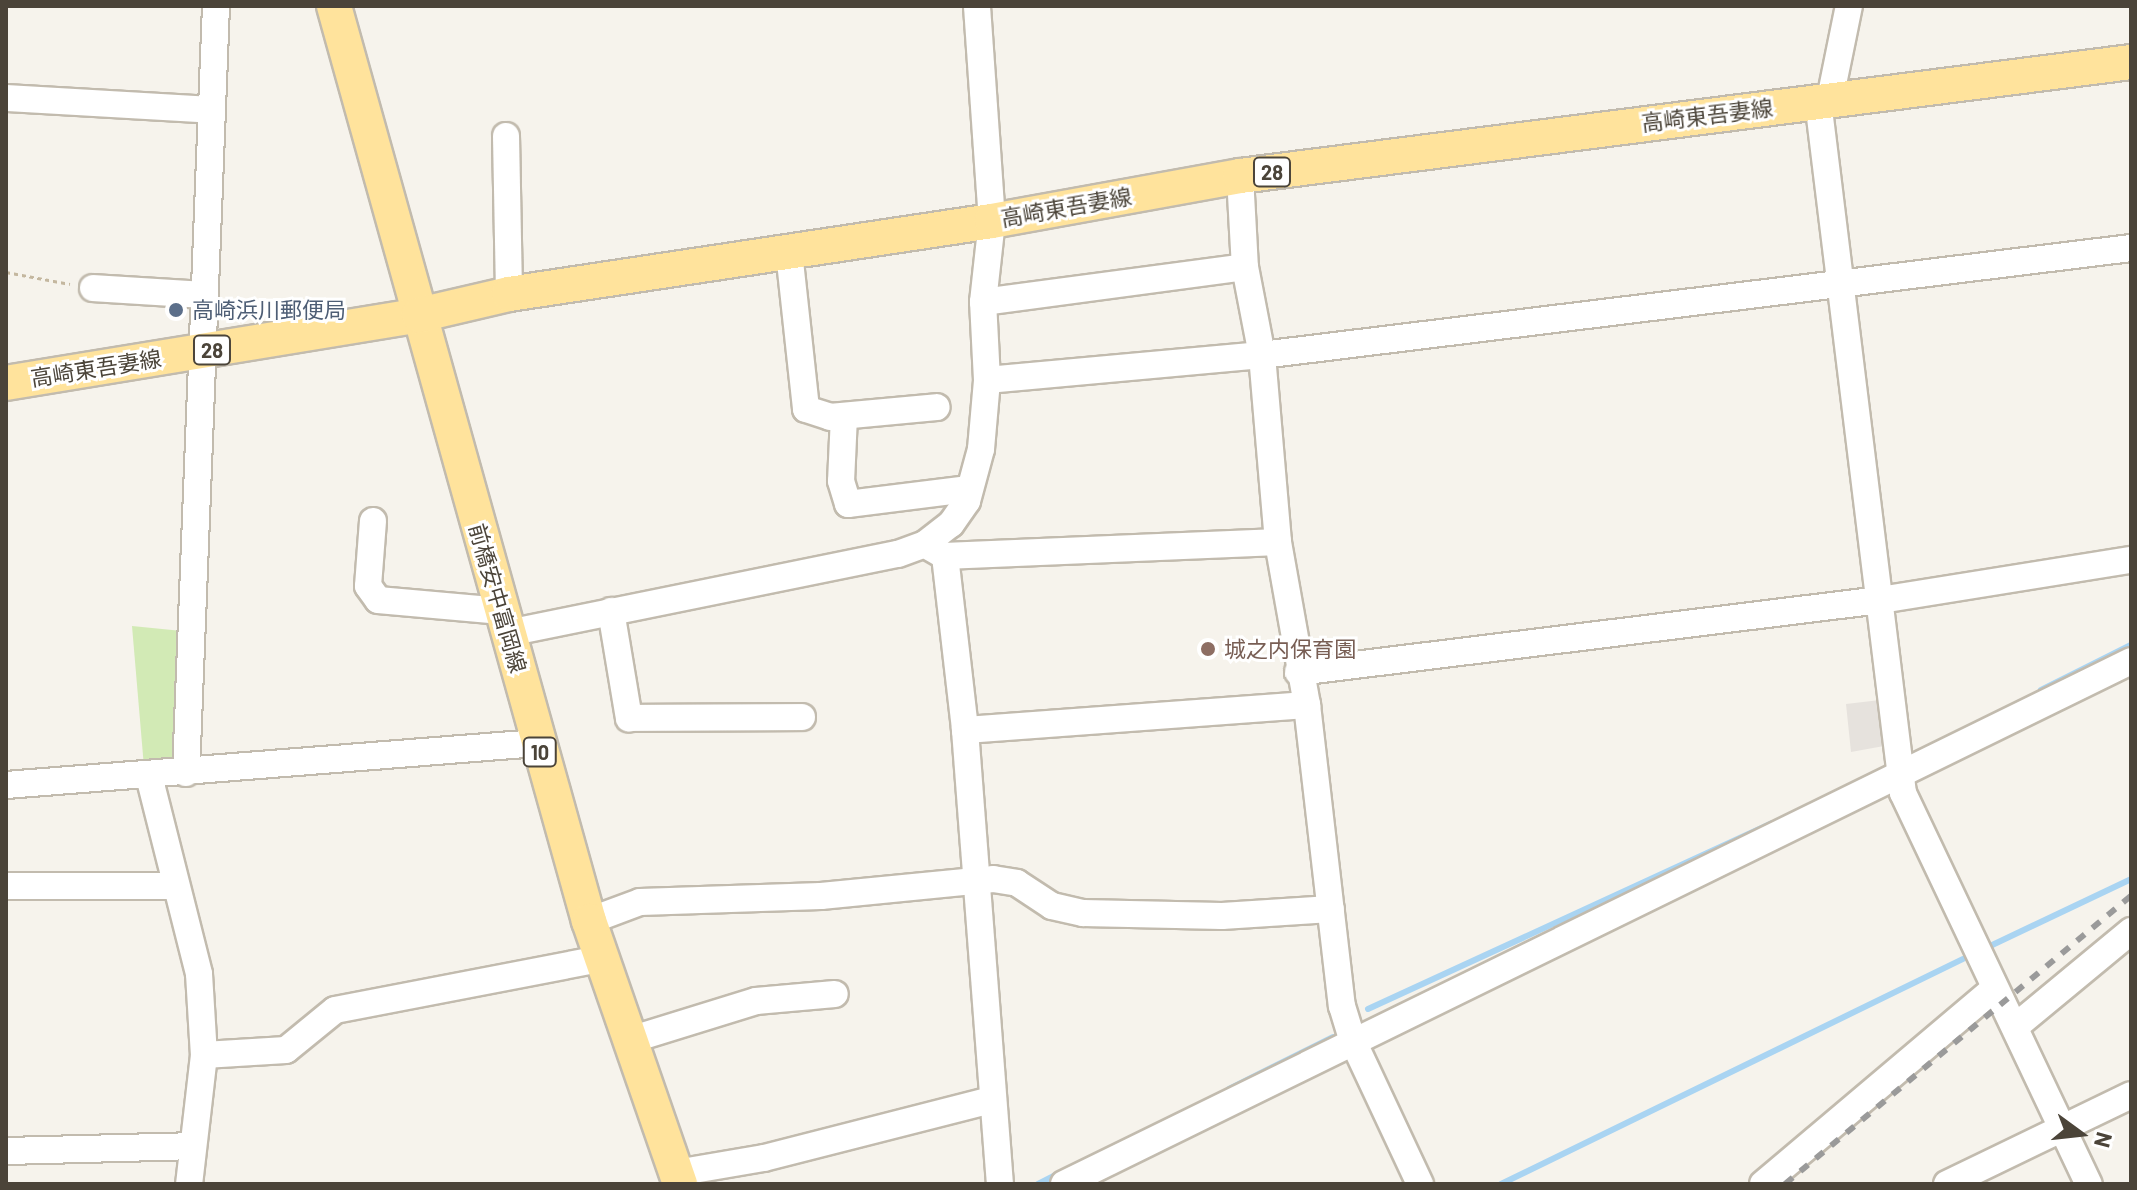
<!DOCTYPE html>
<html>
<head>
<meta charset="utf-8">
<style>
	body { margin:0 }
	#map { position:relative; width:2137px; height:1190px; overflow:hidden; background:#f6f3ec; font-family:Barlow,"Noto Sans JP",sans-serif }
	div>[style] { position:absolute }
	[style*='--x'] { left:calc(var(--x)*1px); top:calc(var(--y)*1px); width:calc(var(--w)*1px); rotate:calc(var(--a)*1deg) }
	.industrial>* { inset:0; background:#e6e2dd }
	.green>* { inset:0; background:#d2eab5 }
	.stream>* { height:6px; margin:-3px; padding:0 3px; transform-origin:3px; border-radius:3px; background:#a9d4f2 }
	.path>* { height:3px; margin-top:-1.5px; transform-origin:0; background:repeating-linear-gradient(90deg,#c4b79f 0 4px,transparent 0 8px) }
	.roads { filter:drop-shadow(2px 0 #c2bbae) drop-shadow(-2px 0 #c2bbae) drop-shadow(0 2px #c2bbae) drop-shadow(0 -2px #c2bbae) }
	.minor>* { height:26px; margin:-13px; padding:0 13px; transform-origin:13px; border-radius:13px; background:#fff }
	.major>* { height:34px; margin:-17px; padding:0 17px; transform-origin:17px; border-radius:17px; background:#ffe39c }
	.rail>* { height:6px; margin-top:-3px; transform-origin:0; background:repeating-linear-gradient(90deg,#9a9a9a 0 10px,transparent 0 20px) }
	.dots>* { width:22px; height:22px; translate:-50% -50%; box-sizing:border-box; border:4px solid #fff; border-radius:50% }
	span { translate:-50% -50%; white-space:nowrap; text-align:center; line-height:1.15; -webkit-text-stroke:6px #fff; paint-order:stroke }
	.shield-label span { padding:2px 6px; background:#fff; border:2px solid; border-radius:6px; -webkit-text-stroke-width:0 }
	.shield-label { font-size:20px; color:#4b4439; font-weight:700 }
	.street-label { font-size:22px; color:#4b4439 }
	.service-label { font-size:22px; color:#4e5e75 }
	.left { translate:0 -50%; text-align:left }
	.education-label { font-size:22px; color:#785e54 }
	.frame { position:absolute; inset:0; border:8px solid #4b4439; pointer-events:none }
	.north { position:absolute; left:2041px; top:1094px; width:80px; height:80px; -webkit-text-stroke:6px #fff; paint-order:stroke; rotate:105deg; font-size:22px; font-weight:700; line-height:32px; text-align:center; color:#4b4439 }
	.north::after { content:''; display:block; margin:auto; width:28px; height:36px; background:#4b4439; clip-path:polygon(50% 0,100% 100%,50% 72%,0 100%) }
</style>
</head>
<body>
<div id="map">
	<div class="industrial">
		<i style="clip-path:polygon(1880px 700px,1884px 746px,1851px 752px,1846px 704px)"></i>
	</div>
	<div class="green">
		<i style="clip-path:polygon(132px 626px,182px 631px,178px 764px,144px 767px)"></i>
	</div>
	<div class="stream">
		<i style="--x:2041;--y:690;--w:101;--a:-26.6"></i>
		<i style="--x:1988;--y:947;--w:158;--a:-25.4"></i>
		<i style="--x:1368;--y:1009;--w:445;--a:-24.7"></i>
		<i style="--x:1229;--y:1089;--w:116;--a:-26.6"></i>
		<i style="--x:1038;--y:1184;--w:22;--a:-27"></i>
		<i style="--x:1501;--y:1184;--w:514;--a:-25.97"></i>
	</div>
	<div class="path">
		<i style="--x:6;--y:272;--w:65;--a:10.6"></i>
	</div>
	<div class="roads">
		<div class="minor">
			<i style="--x:6;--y:98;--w:206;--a:3.3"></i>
			<i style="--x:1830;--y:99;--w:95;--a:-78.5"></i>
			<i style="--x:1818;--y:101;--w:697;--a:83"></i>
			<i style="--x:1903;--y:793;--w:433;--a:64.6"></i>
			<i style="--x:506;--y:136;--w:158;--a:88.9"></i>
			<i style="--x:1240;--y:176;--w:91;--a:86.9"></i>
			<i style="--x:1245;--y:267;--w:90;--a:79.1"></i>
			<i style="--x:1262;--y:355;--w:188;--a:85.1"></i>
			<i style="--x:1278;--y:542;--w:166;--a:79.9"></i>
			<i style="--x:1307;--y:705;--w:303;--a:83.4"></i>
			<i style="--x:1342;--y:1006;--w:37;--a:73"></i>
			<i style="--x:1353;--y:1041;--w:158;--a:64.9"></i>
			<i style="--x:789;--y:252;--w:158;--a:83.8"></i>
			<i style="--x:806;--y:409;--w:25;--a:18"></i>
			<i style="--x:830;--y:417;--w:107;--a:-5.3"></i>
			<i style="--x:93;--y:288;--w:111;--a:3.6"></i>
			<i style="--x:983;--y:302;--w:264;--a:-7.6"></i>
			<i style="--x:987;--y:380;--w:276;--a:-5.2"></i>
			<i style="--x:1262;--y:355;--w:876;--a:-7.02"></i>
			<i style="--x:844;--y:416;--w:65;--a:92.6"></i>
			<i style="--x:841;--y:481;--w:24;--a:73"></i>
			<i style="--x:848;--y:504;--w:122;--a:-7.1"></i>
			<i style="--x:373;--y:521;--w:65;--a:94.4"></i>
			<i style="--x:368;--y:586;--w:17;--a:54"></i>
			<i style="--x:378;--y:600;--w:124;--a:5.1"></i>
			<i style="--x:931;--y:548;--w:16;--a:30"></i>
			<i style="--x:945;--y:556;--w:333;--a:-2.4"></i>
			<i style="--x:945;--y:556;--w:175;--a:83.4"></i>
			<i style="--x:965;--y:730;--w:455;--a:85.6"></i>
			<i style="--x:611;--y:611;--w:109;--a:80.5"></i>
			<i style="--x:629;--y:718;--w:173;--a:-0.3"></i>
			<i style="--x:508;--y:633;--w:398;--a:-11.5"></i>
			<i style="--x:898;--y:554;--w:29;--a:-20"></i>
			<i style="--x:925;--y:544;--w:33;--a:-38"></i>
			<i style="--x:951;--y:524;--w:28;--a:-55"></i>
			<i style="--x:967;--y:501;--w:54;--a:-74.9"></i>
			<i style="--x:981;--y:449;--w:69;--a:-85"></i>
			<i style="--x:987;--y:380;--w:78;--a:-92.9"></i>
			<i style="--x:983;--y:302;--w:81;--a:-83.7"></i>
			<i style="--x:992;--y:221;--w:216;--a:-94"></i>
			<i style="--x:1298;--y:672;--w:586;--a:-7.05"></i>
			<i style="--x:1880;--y:600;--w:254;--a:-9.1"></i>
			<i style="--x:965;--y:730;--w:343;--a:-4.2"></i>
			<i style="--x:186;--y:773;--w:768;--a:-87.76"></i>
			<i style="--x:149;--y:776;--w:204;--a:75.8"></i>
			<i style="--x:199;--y:974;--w:81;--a:86.5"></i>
			<i style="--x:204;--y:1055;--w:130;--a:96.6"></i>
			<i style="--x:6;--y:785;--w:533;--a:-4.52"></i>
			<i style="--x:6;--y:886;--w:170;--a:0"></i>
			<i style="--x:589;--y:921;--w:54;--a:-20.4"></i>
			<i style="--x:640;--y:902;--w:181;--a:-1.9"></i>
			<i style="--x:821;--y:896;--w:173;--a:-5.6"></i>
			<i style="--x:993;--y:879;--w:24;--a:9"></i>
			<i style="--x:1017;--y:883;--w:42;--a:33.3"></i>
			<i style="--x:1052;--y:906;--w:32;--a:13"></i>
			<i style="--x:1083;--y:913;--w:139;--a:1.2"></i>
			<i style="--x:1222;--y:916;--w:109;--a:-3.7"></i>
			<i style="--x:2015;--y:1027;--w:151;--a:-39.6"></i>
			<i style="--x:630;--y:1040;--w:132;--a:-17.2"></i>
			<i style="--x:756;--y:1001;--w:79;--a:-5.1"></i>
			<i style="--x:204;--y:1055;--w:82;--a:-3.5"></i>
			<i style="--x:286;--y:1050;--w:63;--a:-39.2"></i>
			<i style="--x:335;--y:1010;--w:271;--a:-10.9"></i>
			<i style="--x:6;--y:1151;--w:187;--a:-1.5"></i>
			<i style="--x:676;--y:1173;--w:89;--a:-9.7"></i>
			<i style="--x:764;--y:1158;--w:234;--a:-14.3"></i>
			<i style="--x:1064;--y:1184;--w:1188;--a:-26.11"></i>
			<i style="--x:1763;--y:1184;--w:302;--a:-40.2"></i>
			<i style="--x:1947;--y:1184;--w:204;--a:-25.8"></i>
		</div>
		<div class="major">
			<i style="--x:334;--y:6;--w:950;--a:74.43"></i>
			<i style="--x:589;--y:921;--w:278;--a:70.9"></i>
			<i style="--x:6;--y:383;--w:419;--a:-9.3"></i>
			<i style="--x:419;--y:315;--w:92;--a:-13.1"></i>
			<i style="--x:509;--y:294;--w:488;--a:-8.6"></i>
			<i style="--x:992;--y:221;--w:252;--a:-10.3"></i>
			<i style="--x:1240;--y:176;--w:898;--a:-7.29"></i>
		</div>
	</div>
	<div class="rail">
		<i style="--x:1785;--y:1184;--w:450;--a:-39.8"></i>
	</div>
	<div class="dots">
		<i style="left:176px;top:310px;background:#5c6f8a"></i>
		<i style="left:1208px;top:649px;background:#8d6e63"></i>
	</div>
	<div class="shield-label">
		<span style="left:1272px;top:172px">28</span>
		<span style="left:212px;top:350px">28</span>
		<span style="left:540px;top:752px">10</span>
	</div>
	<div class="street-label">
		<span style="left:1707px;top:115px;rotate:-7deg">高崎東吾妻線</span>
		<span style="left:1066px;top:207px;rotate:-10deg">高崎東吾妻線</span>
		<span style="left:96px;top:368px;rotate:-9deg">高崎東吾妻線</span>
		<span style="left:498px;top:598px;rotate:74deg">前橋安中富岡線</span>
	</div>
	<div class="service-label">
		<span class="left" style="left:192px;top:310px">高崎浜川郵便局</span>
	</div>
	<div class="education-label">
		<span class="left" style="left:1224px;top:649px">城之内保育園</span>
	</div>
	<div class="frame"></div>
	<div class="north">N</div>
</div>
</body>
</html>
